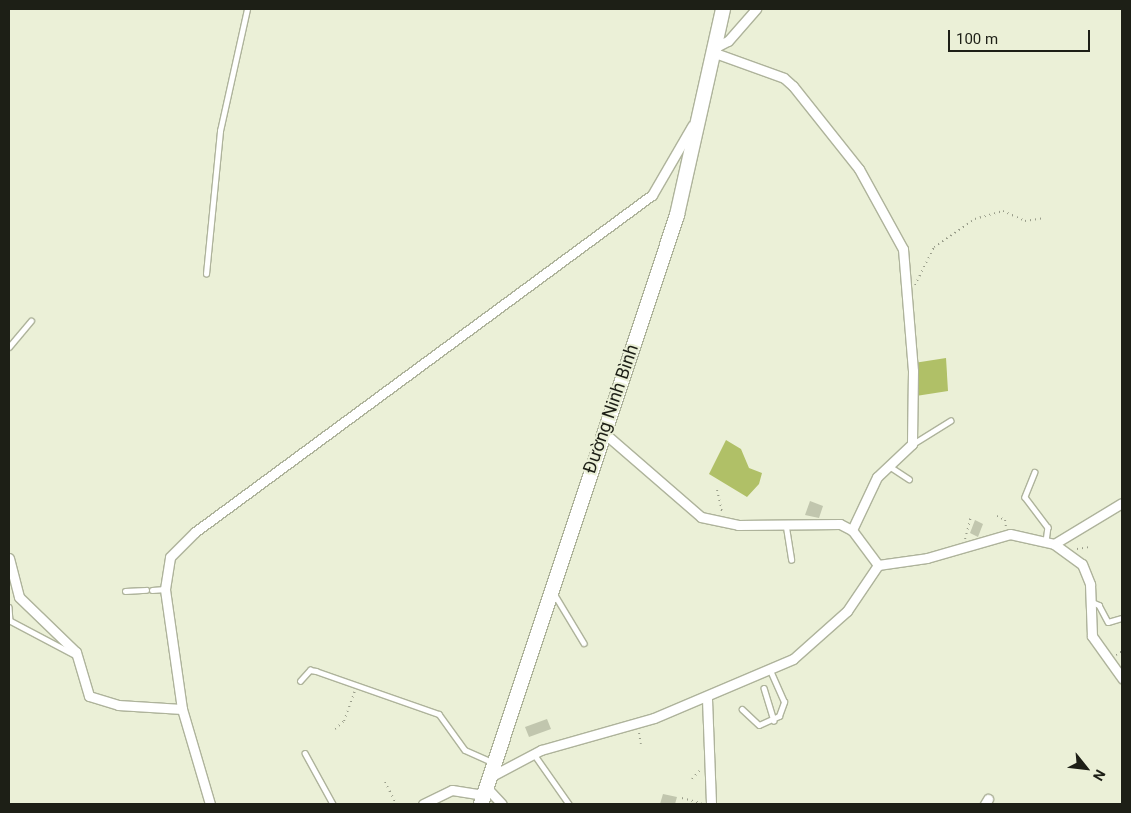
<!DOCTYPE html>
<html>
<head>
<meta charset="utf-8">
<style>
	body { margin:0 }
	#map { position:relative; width:1131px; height:813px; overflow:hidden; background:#ebf0d7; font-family:Roboto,sans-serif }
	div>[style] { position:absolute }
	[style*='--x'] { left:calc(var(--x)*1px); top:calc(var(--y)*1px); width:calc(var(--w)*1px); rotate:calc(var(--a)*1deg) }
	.water>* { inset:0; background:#b0c067 }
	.building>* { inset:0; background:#c1c6ae }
	.path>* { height:2px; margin-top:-1px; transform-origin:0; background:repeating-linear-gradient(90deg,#999d8a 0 1px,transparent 0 5px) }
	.roads { filter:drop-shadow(1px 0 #aeb39b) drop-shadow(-1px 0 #aeb39b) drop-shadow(0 1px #aeb39b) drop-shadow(0 -1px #aeb39b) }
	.service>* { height:4.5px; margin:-2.25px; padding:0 2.25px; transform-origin:2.25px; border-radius:2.25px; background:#fff }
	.minor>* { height:9px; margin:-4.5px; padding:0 4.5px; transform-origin:4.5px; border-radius:4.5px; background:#fff }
	.trunk>* { height:14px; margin:-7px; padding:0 7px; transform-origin:7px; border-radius:7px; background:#fff }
	span { translate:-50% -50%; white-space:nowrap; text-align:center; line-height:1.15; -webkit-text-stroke:4px #ebf0d7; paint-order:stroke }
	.street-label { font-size:18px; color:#1d1f16 }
	.frame { position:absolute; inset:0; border:10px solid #1d1f16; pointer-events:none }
	.north { position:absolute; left:1061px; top:743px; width:50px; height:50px; -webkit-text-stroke:4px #ebf0d7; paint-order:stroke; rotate:119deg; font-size:14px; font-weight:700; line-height:20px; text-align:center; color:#1d1f16 }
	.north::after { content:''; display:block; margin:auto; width:18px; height:22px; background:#1d1f16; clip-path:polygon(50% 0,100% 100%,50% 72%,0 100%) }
	.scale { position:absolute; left:948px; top:30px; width:142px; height:22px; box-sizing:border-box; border:2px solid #1d1f16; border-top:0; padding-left:6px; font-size:15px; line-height:18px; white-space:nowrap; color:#1d1f16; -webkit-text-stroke:4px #ebf0d7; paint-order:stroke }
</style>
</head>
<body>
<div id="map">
	<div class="water">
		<i style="clip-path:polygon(946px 358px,948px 391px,916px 396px,914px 363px)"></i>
		<i style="clip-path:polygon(726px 440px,741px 449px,749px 468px,762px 473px,759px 484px,747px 497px,709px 474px)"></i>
	</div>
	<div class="building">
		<i style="clip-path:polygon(810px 501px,823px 506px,819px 518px,805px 515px)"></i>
		<i style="clip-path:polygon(975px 520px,983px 524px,978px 537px,970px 533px)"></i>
		<i style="clip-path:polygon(547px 719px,551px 729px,529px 737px,525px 727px)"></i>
		<i style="clip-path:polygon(663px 794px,677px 797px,675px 804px,660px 804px)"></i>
	</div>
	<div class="path">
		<i style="--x:915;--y:285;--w:42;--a:-63.4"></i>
		<i style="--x:934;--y:247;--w:50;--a:-34.3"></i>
		<i style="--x:975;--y:219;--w:29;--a:-16"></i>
		<i style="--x:1003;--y:211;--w:24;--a:24"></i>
		<i style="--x:1025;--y:221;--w:18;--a:-9"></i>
		<i style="--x:717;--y:490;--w:23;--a:77"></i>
		<i style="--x:997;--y:516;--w:9;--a:27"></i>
		<i style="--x:1005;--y:520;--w:7;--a:82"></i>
		<i style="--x:965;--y:539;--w:23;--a:-75"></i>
		<i style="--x:1077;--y:549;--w:12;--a:-9"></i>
		<i style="--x:1116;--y:655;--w:7;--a:-34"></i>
		<i style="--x:335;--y:729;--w:12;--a:-42"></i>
		<i style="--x:344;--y:721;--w:32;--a:-70"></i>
		<i style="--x:639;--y:733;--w:11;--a:80"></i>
		<i style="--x:692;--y:779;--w:12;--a:-48"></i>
		<i style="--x:385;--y:782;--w:25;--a:63"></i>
		<i style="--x:682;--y:798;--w:20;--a:15"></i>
	</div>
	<div class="roads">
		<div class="service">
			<i style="--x:206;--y:274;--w:144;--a:-84.4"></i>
			<i style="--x:220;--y:131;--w:125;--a:-77.5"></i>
			<i style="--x:9;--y:347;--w:34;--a:-50"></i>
			<i style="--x:913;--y:444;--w:44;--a:-31.9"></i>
			<i style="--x:889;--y:466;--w:24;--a:33"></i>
			<i style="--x:1035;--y:472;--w:27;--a:112"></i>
			<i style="--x:1025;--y:497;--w:38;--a:53"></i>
			<i style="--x:1048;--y:527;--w:15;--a:98"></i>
			<i style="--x:786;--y:524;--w:36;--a:81"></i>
			<i style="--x:152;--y:590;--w:13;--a:-4"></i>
			<i style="--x:125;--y:591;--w:21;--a:-3"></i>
			<i style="--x:555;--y:595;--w:56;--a:58.9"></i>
			<i style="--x:1090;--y:601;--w:10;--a:24"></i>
			<i style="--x:1099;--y:605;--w:19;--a:62"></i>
			<i style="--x:1108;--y:622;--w:15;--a:-16"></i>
			<i style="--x:9;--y:607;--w:13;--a:86"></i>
			<i style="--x:9;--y:620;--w:75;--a:27.9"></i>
			<i style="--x:300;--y:681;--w:15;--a:-48"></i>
			<i style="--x:310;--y:670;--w:6;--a:9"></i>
			<i style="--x:316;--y:671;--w:130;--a:19.3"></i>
			<i style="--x:439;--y:714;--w:44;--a:54.2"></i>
			<i style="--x:465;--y:750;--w:30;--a:24"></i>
			<i style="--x:764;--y:688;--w:34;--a:73"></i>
			<i style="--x:742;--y:709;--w:23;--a:43"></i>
			<i style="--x:759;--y:725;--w:22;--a:-24"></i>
			<i style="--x:779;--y:716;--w:15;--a:-70"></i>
			<i style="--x:784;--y:702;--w:36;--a:-114"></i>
			<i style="--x:305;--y:753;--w:58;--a:61.2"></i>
			<i style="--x:534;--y:754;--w:61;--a:55"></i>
		</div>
		<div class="minor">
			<i style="--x:716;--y:47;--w:13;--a:-27"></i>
			<i style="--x:728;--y:41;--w:43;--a:-48.8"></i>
			<i style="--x:715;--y:53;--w:73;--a:19.9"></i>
			<i style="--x:784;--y:78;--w:12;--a:42"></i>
			<i style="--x:793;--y:86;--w:106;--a:51.5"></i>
			<i style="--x:859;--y:169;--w:91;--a:61.2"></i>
			<i style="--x:903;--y:249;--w:122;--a:85.3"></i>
			<i style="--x:913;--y:371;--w:73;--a:90.8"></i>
			<i style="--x:912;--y:444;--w:48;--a:136.7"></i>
			<i style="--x:877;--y:477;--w:59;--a:115.3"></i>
			<i style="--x:603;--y:432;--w:130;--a:40.9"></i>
			<i style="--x:701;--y:517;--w:38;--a:12"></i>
			<i style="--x:738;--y:525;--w:102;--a:-0.6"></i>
			<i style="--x:840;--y:524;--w:13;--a:27"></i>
			<i style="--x:852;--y:530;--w:44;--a:53.4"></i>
			<i style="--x:1054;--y:544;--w:79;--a:-31.1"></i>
			<i style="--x:9;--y:558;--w:40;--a:75.6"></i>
			<i style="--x:19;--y:597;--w:79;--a:44"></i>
			<i style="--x:76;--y:652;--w:46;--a:73.5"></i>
			<i style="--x:89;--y:696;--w:30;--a:17"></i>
			<i style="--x:118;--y:705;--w:64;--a:3.6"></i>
			<i style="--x:707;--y:699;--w:105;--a:87.8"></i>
			<i style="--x:490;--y:777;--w:58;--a:-27.9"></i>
			<i style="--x:541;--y:750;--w:117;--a:-15.8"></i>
			<i style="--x:654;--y:718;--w:151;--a:-23"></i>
			<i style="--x:793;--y:659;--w:72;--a:-41.6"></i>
			<i style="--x:847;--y:611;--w:55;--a:-56"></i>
			<i style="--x:878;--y:565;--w:49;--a:-8.1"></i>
			<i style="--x:927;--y:558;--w:86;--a:-16.1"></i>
			<i style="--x:1010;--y:534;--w:45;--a:12.8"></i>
			<i style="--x:1054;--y:544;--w:34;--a:36"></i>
			<i style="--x:1082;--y:564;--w:22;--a:68"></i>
			<i style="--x:1090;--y:584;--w:52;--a:87.8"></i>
			<i style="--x:1092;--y:636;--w:52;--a:54.5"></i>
			<i style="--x:486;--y:787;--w:23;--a:47"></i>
			<i style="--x:210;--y:804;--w:99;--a:-106.4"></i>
			<i style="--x:182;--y:709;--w:121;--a:-98.1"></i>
			<i style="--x:165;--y:589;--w:32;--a:-81"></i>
			<i style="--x:170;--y:557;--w:35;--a:-45"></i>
			<i style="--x:195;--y:532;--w:568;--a:-36.41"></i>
			<i style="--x:652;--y:195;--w:80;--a:-59.9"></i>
			<i style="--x:423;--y:804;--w:32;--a:-26"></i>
			<i style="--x:452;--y:790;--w:32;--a:9"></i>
			<i style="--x:985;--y:804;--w:6;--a:-59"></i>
		</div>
		<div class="trunk">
			<i style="--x:481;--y:804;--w:621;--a:-71.59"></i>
			<i style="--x:677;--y:215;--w:211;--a:-77.4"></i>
		</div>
	</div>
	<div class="street-label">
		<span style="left:611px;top:409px;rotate:-71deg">Đường Ninh Bình</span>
	</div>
	<div class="frame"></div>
	<div class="north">N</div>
	<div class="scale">100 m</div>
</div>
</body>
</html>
